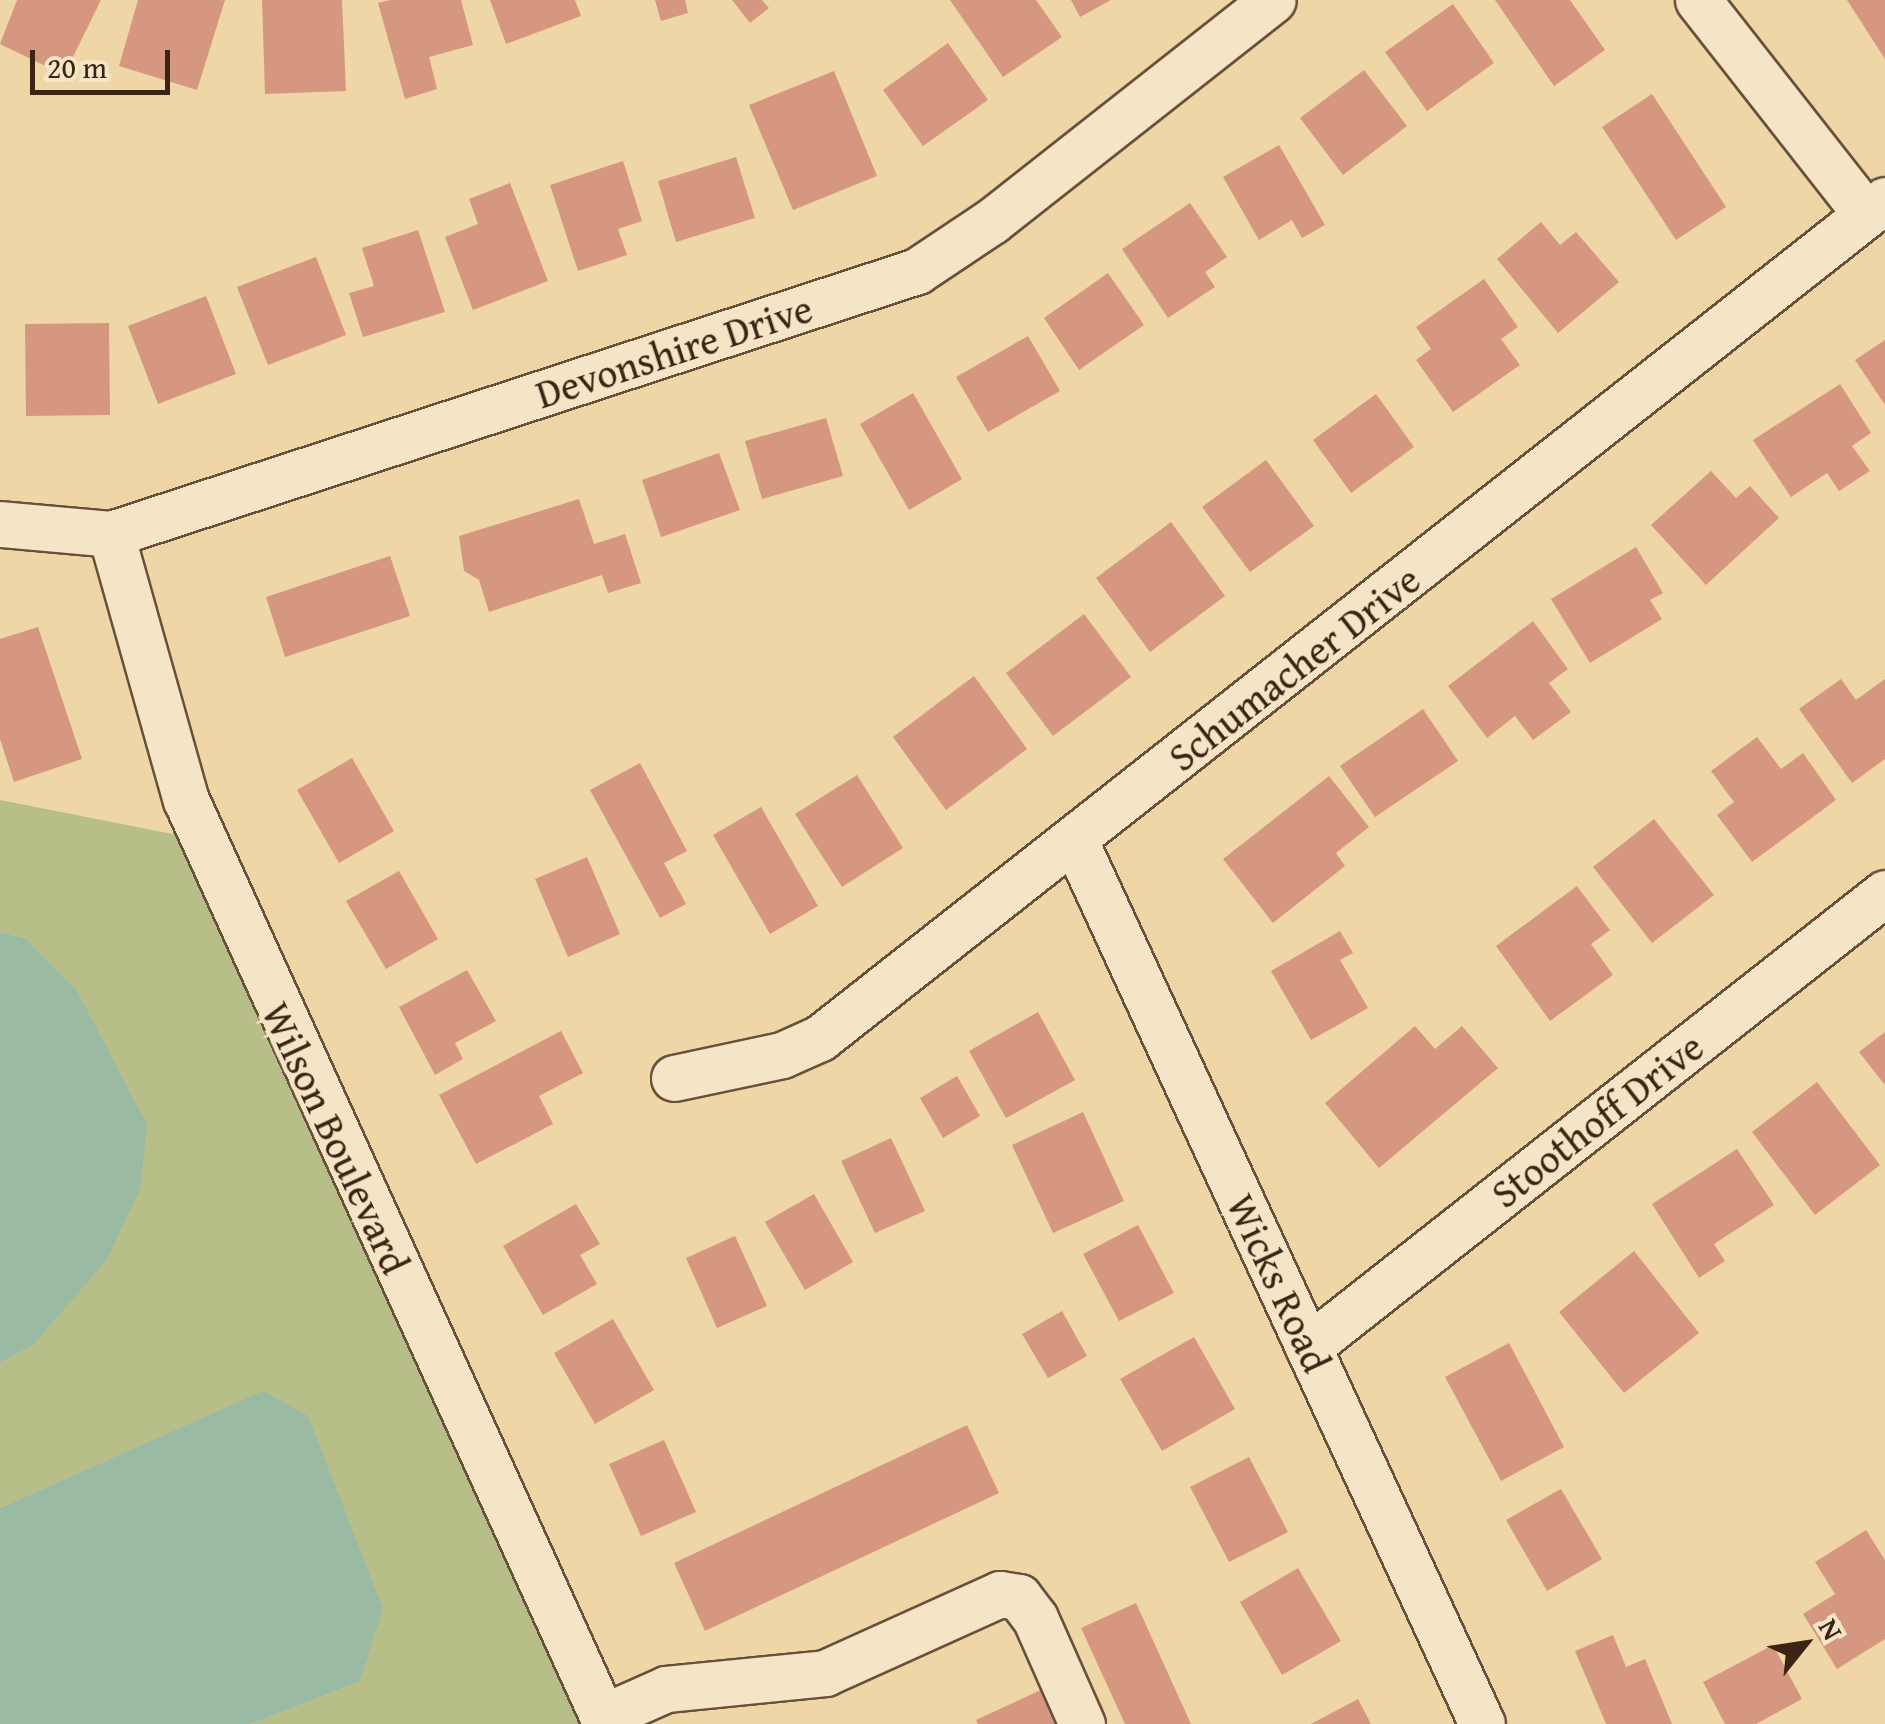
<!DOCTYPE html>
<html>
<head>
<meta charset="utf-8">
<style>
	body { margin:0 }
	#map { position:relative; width:1885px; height:1724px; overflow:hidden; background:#efd6a7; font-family:"Gentium Book Plus",serif }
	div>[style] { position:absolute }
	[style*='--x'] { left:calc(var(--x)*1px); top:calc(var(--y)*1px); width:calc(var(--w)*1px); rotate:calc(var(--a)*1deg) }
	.green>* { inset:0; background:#b7be88 }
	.water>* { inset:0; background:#9bbaa3 }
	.building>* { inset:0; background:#d69781 }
	.roads { filter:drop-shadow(2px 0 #69503a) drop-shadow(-2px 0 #69503a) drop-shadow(0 2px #69503a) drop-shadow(0 -2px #69503a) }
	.minor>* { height:45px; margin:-22.5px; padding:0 22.5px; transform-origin:22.5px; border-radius:22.5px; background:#f5e4c6 }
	span { translate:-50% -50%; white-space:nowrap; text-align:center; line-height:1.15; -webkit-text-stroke:9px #f5e4c6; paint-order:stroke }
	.street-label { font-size:40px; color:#3c2415 }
	.north { position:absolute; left:1755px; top:1594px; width:100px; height:100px; -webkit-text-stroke:8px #f5e4c6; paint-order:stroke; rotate:60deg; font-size:28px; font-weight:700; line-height:40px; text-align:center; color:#3c2415 }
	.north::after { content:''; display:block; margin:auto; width:35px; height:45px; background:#3c2415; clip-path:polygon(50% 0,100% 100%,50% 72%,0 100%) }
	.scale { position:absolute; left:30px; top:50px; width:140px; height:45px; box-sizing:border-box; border:5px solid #3c2415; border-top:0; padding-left:12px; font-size:30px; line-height:35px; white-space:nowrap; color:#3c2415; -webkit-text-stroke:8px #f5e4c6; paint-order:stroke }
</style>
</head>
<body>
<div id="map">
	<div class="green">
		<i style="clip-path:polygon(0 800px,203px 840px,606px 1724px,251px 1724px,359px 1682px,264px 1391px,0 1508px,0 1363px,32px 1346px,25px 938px,0 932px)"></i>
	</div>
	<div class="water">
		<i style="clip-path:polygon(0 932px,25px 938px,76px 989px,147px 1125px,140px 1189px,107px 1259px,32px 1346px,0 1363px)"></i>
		<i style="clip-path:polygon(263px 1391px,308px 1416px,383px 1609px,359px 1682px,251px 1724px,0 1724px,0 1508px)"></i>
	</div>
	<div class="building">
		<i style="clip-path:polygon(17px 0,101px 0,64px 75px,0 44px)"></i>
		<i style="clip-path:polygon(138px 0,225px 0,197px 90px,119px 66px)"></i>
		<i style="clip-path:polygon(262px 0,342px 0,346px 91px,265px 94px)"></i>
		<i style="clip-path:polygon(390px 0,461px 0,473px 45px,429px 57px,437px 89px,405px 99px,378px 3px)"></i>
		<i style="clip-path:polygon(490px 0,575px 0,581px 16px,506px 44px)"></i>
		<i style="clip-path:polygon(655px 0,685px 0,688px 13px,661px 21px)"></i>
		<i style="clip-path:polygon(732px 0,762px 0,769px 8px,750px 23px)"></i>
		<i style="clip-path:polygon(950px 0,1036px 0,1062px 37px,1003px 77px)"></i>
		<i style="clip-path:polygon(1071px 0,1111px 0,1080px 17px)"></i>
		<i style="clip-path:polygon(1495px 0,1570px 0,1605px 50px,1554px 86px)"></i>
		<i style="clip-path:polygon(1847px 0,1885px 0,1885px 59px)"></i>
		<i style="clip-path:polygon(1453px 4px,1494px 63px,1427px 111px,1385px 52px)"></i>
		<i style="clip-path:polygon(948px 43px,988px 100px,923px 146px,883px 90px)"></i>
		<i style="clip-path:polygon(1364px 70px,1407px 126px,1343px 175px,1300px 118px)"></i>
		<i style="clip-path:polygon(834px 71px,877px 176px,793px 210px,749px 105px)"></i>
		<i style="clip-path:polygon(1652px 94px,1726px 207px,1676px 240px,1602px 127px)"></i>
		<i style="clip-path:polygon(1279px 145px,1325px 225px,1302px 238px,1292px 220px,1259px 240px,1223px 177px)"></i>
		<i style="clip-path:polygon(736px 157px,755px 218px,676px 242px,658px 181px)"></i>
		<i style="clip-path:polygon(623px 161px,642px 221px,618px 229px,627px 255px,578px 271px,550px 185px)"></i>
		<i style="clip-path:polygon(510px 183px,548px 281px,473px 310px,445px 237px,478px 224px,469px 199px)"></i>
		<i style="clip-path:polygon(1190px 203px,1227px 257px,1205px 272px,1215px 287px,1168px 318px,1122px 249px)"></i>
		<i style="clip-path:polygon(1541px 222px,1560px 245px,1576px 232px,1619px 282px,1558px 333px,1497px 259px)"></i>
		<i style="clip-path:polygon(418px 230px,445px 312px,363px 337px,349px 293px,374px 286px,362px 248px)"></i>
		<i style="clip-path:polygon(316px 257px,346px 335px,268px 365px,237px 287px)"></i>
		<i style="clip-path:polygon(1108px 273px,1144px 325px,1079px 370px,1044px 318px)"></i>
		<i style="clip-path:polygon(1484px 279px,1518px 327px,1501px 339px,1520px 365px,1453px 412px,1416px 360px,1431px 349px,1416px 327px)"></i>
		<i style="clip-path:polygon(206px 296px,236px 374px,158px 404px,128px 326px)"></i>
		<i style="clip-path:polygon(109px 323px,110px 415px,26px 416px,25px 324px)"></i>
		<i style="clip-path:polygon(1028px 336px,1060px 391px,988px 432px,956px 377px)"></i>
		<i style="clip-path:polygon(1885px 340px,1885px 405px,1855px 360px)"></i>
		<i style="clip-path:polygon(1840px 384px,1871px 433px,1852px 446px,1870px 471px,1839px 491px,1827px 473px,1791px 497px,1753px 440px)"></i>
		<i style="clip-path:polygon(913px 393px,962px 479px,909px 510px,860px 424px)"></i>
		<i style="clip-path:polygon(1376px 394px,1414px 447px,1351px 493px,1313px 440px)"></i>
		<i style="clip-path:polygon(826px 418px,843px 476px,762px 499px,745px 441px)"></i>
		<i style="clip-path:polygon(719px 453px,740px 510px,661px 537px,642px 480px)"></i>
		<i style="clip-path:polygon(1266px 460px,1314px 526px,1250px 572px,1202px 507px)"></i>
		<i style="clip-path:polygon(1711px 471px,1736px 498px,1750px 486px,1779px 518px,1706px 585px,1651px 525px)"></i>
		<i style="clip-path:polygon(579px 499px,594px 544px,625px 534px,641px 583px,608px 593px,602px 575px,489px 612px,479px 580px,464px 571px,459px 536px)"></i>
		<i style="clip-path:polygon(1171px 522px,1225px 596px,1150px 652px,1096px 578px)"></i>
		<i style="clip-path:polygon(1636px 547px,1663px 593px,1650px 600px,1662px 619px,1590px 663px,1551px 599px)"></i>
		<i style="clip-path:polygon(390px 556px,410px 616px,285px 657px,266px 597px)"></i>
		<i style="clip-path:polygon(1084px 614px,1131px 677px,1053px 736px,1006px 673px)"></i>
		<i style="clip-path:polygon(1533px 621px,1568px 669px,1549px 683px,1571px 712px,1533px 740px,1515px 716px,1487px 738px,1448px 686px)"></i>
		<i style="clip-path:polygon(38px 627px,82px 759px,14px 782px,0 739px,0 639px)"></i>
		<i style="clip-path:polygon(974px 676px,1027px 749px,946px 810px,893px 737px)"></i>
		<i style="clip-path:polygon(1841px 679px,1856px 700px,1885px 679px,1885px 759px,1852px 783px,1799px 709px)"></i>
		<i style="clip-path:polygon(1423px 709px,1458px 761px,1375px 817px,1340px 766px)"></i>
		<i style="clip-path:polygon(1757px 737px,1781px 769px,1803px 753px,1836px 800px,1752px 862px,1717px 815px,1734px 802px,1711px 771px)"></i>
		<i style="clip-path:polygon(352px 758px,394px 831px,339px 863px,297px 790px)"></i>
		<i style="clip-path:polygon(640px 763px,687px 851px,664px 863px,686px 904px,660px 918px,590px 790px)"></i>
		<i style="clip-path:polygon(857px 775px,903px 848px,842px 887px,795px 814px)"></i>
		<i style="clip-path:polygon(1329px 776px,1369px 827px,1336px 853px,1345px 866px,1273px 923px,1223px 859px)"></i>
		<i style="clip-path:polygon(761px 807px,818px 906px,770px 934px,713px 835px)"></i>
		<i style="clip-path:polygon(1654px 819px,1714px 895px,1652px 943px,1593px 867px)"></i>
		<i style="clip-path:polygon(587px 857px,620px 934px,568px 957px,535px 879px)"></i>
		<i style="clip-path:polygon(399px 871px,438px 939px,386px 969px,346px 901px)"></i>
		<i style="clip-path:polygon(1577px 886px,1610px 930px,1591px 944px,1613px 975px,1550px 1021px,1496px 946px)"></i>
		<i style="clip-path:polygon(1340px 931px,1353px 953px,1340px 960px,1368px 1008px,1311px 1040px,1271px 971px)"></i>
		<i style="clip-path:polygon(467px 970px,496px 1021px,455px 1043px,463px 1059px,435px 1075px,399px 1007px)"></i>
		<i style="clip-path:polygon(1038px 1012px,1075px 1080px,1006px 1118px,969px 1051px)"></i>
		<i style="clip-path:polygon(1415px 1026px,1435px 1049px,1462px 1026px,1498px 1068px,1379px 1168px,1325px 1103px)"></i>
		<i style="clip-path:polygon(561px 1031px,583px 1073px,539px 1096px,553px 1124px,476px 1164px,439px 1095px)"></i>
		<i style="clip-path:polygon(1885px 1032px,1885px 1085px,1859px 1052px)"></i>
		<i style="clip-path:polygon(957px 1076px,980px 1116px,943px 1138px,920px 1098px)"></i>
		<i style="clip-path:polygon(1817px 1082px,1880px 1165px,1815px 1215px,1752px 1132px)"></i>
		<i style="clip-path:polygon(1083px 1112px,1124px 1201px,1053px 1233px,1012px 1145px)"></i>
		<i style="clip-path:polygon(891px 1138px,925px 1211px,875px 1233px,841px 1161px)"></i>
		<i style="clip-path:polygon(1737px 1149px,1774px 1205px,1714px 1244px,1725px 1261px,1699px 1278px,1652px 1204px)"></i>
		<i style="clip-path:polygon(814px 1194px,853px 1262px,805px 1290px,765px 1222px)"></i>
		<i style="clip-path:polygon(576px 1204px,600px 1244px,580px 1255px,597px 1284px,543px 1315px,503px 1246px)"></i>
		<i style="clip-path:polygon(1138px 1225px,1174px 1293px,1119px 1321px,1083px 1254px)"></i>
		<i style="clip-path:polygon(735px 1236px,767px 1306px,717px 1328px,686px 1258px)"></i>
		<i style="clip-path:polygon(1634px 1251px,1699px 1333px,1624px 1393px,1559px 1312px)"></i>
		<i style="clip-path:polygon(1062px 1311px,1087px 1356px,1048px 1378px,1022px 1334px)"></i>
		<i style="clip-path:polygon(613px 1319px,654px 1390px,595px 1424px,554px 1353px)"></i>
		<i style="clip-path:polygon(1194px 1337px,1235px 1409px,1162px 1451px,1120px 1379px)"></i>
		<i style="clip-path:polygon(1509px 1343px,1564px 1447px,1501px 1481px,1445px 1377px)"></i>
		<i style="clip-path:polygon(967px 1425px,999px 1493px,705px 1631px,674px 1563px)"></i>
		<i style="clip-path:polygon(664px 1440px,696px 1512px,641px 1536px,609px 1464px)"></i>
		<i style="clip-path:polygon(1249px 1457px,1288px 1532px,1229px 1562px,1190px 1487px)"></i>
		<i style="clip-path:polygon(1561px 1489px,1602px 1559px,1547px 1591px,1506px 1520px)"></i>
		<i style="clip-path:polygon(1866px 1530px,1885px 1560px,1885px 1639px,1837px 1669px,1803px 1614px,1835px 1594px,1815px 1562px)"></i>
		<i style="clip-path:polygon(1298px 1568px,1341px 1641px,1282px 1675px,1240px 1602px)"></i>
		<i style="clip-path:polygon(1136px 1603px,1191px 1724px,1125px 1724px,1081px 1628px)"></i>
		<i style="clip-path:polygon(1613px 1635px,1626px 1667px,1645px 1659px,1672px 1724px,1606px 1724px,1575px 1651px)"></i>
		<i style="clip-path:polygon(1773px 1645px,1802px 1699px,1756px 1724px,1725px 1724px,1703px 1682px)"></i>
		<i style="clip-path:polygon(1045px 1688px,1062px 1724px,978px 1724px,976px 1720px)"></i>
		<i style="clip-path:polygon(1358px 1699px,1371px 1724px,1311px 1724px)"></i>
	</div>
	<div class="roads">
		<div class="minor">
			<i style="--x:1698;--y:0;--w:272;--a:51.9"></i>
			<i style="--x:0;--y:524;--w:111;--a:5.1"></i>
			<i style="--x:111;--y:534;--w:848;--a:-18.07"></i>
			<i style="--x:917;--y:271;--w:90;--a:-33.7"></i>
			<i style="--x:992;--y:221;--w:357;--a:-38.2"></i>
			<i style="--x:111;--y:534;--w:276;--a:74.3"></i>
			<i style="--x:186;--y:800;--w:1015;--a:65.56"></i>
			<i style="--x:1075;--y:841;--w:972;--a:65.25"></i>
			<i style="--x:674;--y:1078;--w:110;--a:-12"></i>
			<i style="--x:782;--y:1055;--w:42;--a:-24.1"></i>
			<i style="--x:820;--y:1038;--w:1355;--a:-38.2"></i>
			<i style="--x:1308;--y:1347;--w:734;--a:-38.2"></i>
			<i style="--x:603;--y:1717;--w:69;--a:-24"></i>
			<i style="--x:666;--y:1689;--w:160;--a:-5.7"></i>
			<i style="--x:825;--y:1673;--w:192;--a:-24.3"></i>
			<i style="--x:1000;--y:1594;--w:19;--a:9"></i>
			<i style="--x:1019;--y:1597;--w:26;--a:53"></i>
			<i style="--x:1035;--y:1618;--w:116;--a:66.1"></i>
		</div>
	</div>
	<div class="street-label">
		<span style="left:674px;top:351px;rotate:-18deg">Devonshire Drive</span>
		<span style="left:1294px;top:668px;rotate:-38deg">Schumacher Drive</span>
		<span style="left:1597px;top:1120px;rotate:-38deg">Stoothoff Drive</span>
		<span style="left:336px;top:1138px;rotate:65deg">Wilson Boulevard</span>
		<span style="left:1279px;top:1283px;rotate:65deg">Wicks Road</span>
	</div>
	<div class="north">N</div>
	<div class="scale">20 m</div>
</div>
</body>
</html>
